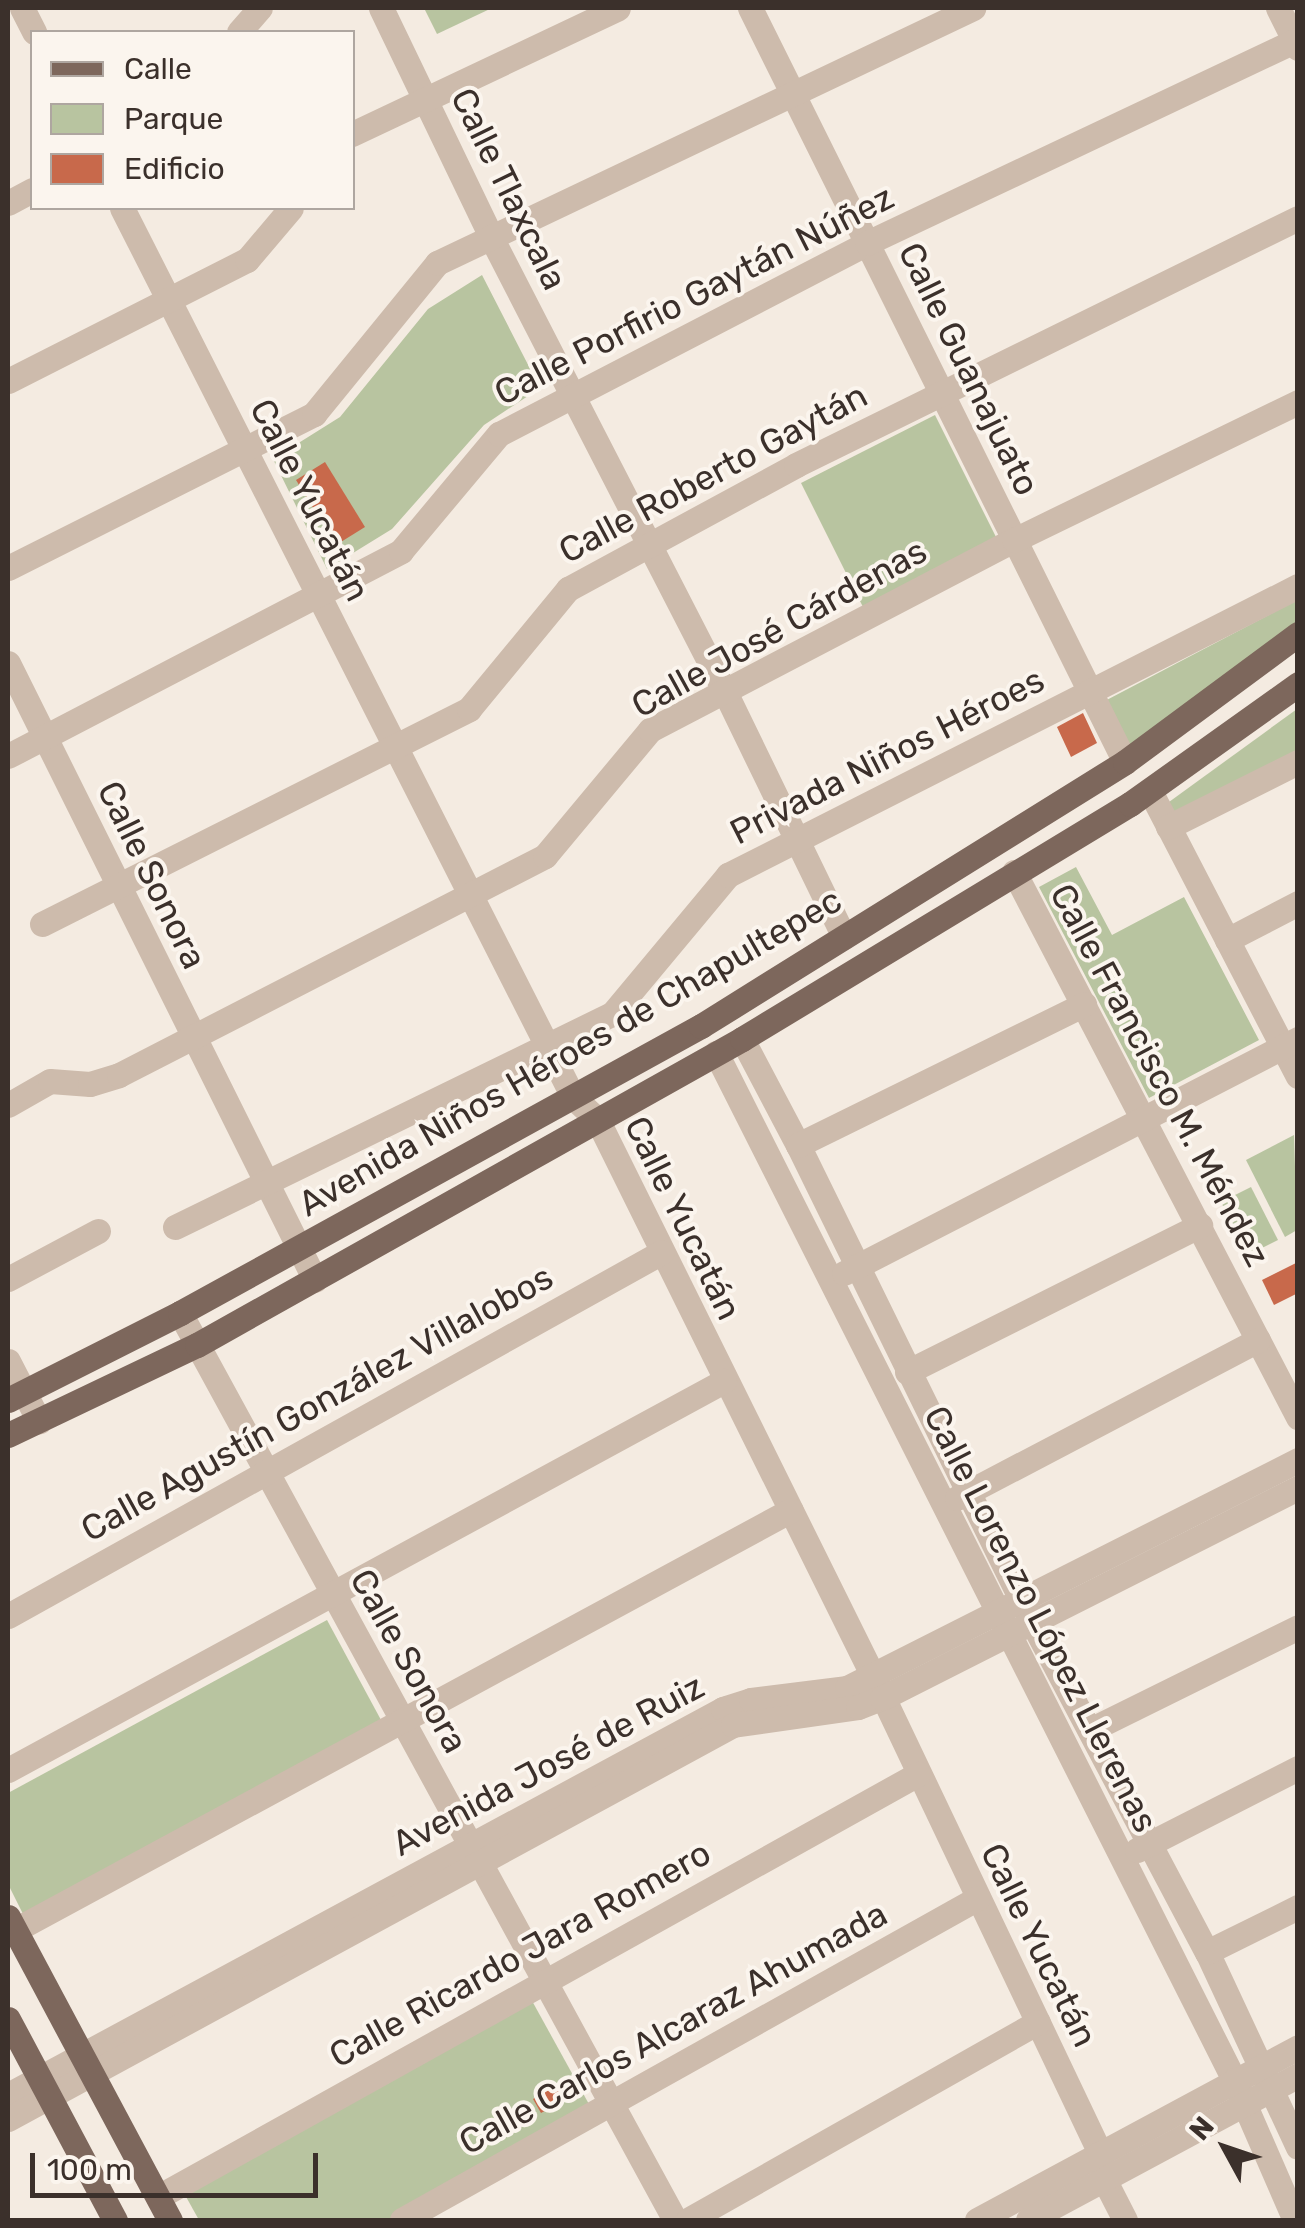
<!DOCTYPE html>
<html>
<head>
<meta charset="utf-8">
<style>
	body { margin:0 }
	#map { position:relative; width:1305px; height:2228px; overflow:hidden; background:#f4ebe1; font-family:Rubik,sans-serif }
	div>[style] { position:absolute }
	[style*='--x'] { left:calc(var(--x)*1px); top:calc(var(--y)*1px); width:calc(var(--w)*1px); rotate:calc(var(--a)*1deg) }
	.green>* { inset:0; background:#b8c4a0 }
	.building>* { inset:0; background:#c8694b }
	.minor>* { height:25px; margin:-12.5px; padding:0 12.5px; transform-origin:12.5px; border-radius:12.5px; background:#cdbbac }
	.major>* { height:25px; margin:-12.5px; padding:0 12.5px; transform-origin:12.5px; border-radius:12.5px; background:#7d675c }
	span { translate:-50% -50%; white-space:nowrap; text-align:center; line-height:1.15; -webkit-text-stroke:8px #fbf5ee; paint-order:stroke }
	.street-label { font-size:35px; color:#3b302b }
	.frame { position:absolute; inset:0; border:10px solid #3b302b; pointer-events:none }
	.legend { position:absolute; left:30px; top:30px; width:325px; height:180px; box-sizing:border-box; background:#fbf5ee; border:2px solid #aea6a0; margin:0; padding:12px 18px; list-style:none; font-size:30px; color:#3b302b }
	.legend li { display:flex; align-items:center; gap:20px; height:50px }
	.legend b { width:50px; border:2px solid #aea6a0 }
	.north { position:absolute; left:1175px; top:2098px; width:100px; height:100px; -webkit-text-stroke:8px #fbf5ee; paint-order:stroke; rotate:310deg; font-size:28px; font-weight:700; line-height:40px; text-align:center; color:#3b302b }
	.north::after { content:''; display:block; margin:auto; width:35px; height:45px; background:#3b302b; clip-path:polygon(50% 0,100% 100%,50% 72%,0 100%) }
	.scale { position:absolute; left:30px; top:2153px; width:288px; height:45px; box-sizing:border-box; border:5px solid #3b302b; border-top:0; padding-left:12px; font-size:30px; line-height:35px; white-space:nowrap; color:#3b302b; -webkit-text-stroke:8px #fbf5ee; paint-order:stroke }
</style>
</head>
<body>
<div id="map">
	<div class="green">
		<i style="clip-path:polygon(424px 8px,492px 8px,437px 34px)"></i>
		<i style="clip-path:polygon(482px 275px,540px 388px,484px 425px,392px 529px,327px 569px,273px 459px,340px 417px,428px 309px)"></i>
		<i style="clip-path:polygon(935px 415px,997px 539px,863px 607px,801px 483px)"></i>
		<i style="clip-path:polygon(1297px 600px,1297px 621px,1124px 749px,1101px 703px)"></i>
		<i style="clip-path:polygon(1297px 709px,1297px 750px,1175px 814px,1169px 802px)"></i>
		<i style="clip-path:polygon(1076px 867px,1112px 935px,1184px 897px,1259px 1040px,1149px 1098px,1039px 887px)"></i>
		<i style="clip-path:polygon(1294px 1135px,1297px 1230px,1285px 1237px,1246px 1160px)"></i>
		<i style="clip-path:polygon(1251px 1187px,1278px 1240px,1248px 1255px,1221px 1202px)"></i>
		<i style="clip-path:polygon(327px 1620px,381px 1720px,23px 1914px,8px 1884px,8px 1793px)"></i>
		<i style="clip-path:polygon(531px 1999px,590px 2106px,388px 2220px,199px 2220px,185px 2195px)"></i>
	</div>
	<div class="building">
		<i style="clip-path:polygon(325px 462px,365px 527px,336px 545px,296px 480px)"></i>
		<i style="clip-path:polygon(1083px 713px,1097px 743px,1071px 757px,1057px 727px)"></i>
		<i style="clip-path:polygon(1298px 1262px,1298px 1293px,1274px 1305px,1262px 1280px)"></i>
		<i style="clip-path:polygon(561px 2083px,570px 2097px,541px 2113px,533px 2099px)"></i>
	</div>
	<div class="minor">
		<i style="--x:22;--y:8;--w:27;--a:63"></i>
		<i style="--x:381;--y:8;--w:254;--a:64.3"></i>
		<i style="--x:491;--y:237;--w:514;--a:62.79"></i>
		<i style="--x:726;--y:694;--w:270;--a:64.1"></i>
		<i style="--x:750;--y:8;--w:842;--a:63.56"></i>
		<i style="--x:1278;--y:8;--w:45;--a:63.4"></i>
		<i style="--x:239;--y:32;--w:32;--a:-49"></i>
		<i style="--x:352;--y:134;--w:294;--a:-25.3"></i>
		<i style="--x:8;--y:203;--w:27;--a:-28"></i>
		<i style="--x:122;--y:208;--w:997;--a:63.1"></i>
		<i style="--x:573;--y:1097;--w:33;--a:43"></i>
		<i style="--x:597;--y:1119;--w:622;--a:63.64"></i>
		<i style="--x:873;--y:1676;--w:528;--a:64.55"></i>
		<i style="--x:1100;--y:2153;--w:26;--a:81"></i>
		<i style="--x:1104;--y:2179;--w:46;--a:62.9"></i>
		<i style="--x:8;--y:381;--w:268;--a:-26.9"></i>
		<i style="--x:247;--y:260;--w:68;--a:-49.8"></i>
		<i style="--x:8;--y:568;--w:343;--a:-26.7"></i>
		<i style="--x:314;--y:414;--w:195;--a:-50.8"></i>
		<i style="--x:437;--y:263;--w:594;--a:-25.44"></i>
		<i style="--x:8;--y:663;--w:689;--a:63.55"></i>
		<i style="--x:8;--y:756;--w:443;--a:-27.5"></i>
		<i style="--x:401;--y:551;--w:153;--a:-50.1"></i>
		<i style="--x:499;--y:434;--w:415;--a:-27.4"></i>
		<i style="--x:867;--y:243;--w:477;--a:-25.3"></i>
		<i style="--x:1150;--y:791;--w:321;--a:62.6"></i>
		<i style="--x:1168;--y:827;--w:145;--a:-26.6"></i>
		<i style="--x:1014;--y:872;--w:615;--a:62.48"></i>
		<i style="--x:42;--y:924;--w:478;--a:-26.7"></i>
		<i style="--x:469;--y:709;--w:156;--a:-50.5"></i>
		<i style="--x:568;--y:589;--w:260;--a:-28.5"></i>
		<i style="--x:796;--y:465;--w:559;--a:-26.2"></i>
		<i style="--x:1227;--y:940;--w:80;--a:-27.5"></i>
		<i style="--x:742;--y:1039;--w:120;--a:62.2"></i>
		<i style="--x:798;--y:1145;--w:531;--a:63.87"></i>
		<i style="--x:1032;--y:1622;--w:374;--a:62.1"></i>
		<i style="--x:1207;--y:1952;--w:215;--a:65"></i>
		<i style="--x:716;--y:1053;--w:1150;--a:63.23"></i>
		<i style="--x:1234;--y:2080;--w:153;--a:66.5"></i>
		<i style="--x:8;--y:1105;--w:48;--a:-29.7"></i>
		<i style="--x:50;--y:1081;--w:40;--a:4.3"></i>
		<i style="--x:90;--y:1084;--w:30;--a:-17"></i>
		<i style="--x:119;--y:1075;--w:479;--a:-27.2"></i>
		<i style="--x:545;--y:856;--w:164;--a:-50.2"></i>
		<i style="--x:650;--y:730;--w:411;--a:-27.6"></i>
		<i style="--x:1014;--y:540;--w:316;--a:-25.9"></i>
		<i style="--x:798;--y:1145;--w:319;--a:-26.2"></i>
		<i style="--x:175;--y:1227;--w:487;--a:-26"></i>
		<i style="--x:613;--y:1013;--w:180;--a:-50.2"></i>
		<i style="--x:728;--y:875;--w:639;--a:-26.89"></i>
		<i style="--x:844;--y:1273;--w:511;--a:-27.27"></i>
		<i style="--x:8;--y:1279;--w:102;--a:-28.1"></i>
		<i style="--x:180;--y:1313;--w:1033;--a:61.38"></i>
		<i style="--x:8;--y:1361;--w:68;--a:62.7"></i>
		<i style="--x:907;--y:1372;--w:328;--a:-26.6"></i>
		<i style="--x:957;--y:1498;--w:340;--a:-27.7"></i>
		<i style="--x:8;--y:1616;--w:748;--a:-29.1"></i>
		<i style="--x:1090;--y:1730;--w:232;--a:-26.3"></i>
		<i style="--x:8;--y:1770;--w:815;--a:-28.52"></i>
		<i style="--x:1137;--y:1850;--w:181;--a:-27"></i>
		<i style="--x:15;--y:1930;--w:882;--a:-28.42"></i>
		<i style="--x:1207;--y:1952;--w:102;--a:-26.3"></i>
		<i style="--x:8;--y:2095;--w:813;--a:-28.36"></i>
		<i style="--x:723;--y:1709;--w:29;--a:-18"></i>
		<i style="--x:751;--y:1700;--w:97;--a:-7.1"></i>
		<i style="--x:847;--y:1688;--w:505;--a:-26.82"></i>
		<i style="--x:8;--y:2119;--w:825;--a:-28.52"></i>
		<i style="--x:733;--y:1725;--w:126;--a:-8.2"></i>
		<i style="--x:858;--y:1707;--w:26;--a:-21"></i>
		<i style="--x:882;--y:1698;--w:466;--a:-26.8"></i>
		<i style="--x:158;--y:2197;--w:870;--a:-29.1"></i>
		<i style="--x:402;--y:2220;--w:660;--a:-29.21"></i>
		<i style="--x:688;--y:2220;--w:402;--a:-29.5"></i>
		<i style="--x:977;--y:2220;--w:365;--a:-28.3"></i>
		<i style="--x:1028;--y:2220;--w:306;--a:-28.2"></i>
	</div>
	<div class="major">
		<i style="--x:8;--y:1400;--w:193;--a:-26.8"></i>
		<i style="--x:180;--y:1313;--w:595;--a:-28.85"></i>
		<i style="--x:701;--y:1026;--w:499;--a:-31.9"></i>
		<i style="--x:1125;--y:762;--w:215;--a:-36.5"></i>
		<i style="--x:8;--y:1435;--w:209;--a:-25.5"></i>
		<i style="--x:197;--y:1345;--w:625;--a:-29.31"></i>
		<i style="--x:742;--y:1039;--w:454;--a:-31.2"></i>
		<i style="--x:1130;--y:804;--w:206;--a:-35.5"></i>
		<i style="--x:8;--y:1917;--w:344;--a:61.9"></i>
		<i style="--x:8;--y:2019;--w:228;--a:62"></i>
	</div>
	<div class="street-label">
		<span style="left:509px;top:189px;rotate:64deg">Calle Tlaxcala</span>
		<span style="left:694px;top:295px;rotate:-27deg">Calle Porfirio Gaytán Núñez</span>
		<span style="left:969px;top:369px;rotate:64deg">Calle Guanajuato</span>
		<span style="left:713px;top:473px;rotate:-28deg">Calle Roberto Gaytán</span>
		<span style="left:310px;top:500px;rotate:63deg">Calle Yucatán</span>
		<span style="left:779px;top:628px;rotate:-29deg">Calle José Cárdenas</span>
		<span style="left:887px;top:756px;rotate:-27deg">Privada Niños Héroes</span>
		<span style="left:152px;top:875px;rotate:64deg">Calle Sonora</span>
		<span style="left:570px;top:1052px;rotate:-30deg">Avenida Niños Héroes de Chapultepec</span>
		<span style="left:1160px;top:1075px;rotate:62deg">Calle Francisco M. Méndez</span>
		<span style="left:683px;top:1218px;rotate:64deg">Calle Yucatán</span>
		<span style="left:317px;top:1403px;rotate:-29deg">Calle Agustín González Villalobos</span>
		<span style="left:1041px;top:1619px;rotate:63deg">Calle Lorenzo López Llerenas</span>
		<span style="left:409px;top:1661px;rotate:61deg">Calle Sonora</span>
		<span style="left:548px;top:1765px;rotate:-28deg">Avenida José de Ruiz</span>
		<span style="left:1039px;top:1945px;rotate:64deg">Calle Yucatán</span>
		<span style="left:520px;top:1954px;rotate:-29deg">Calle Ricardo Jara Romero</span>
		<span style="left:673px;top:2028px;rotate:-29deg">Calle Carlos Alcaraz Ahumada</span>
	</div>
	<div class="frame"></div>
	<ul class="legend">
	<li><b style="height:12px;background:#7d675c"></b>Calle</li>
	<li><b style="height:28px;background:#b8c4a0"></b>Parque</li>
	<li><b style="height:28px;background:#c8694b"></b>Edificio</li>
	</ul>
	<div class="north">N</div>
	<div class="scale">100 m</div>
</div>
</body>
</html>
